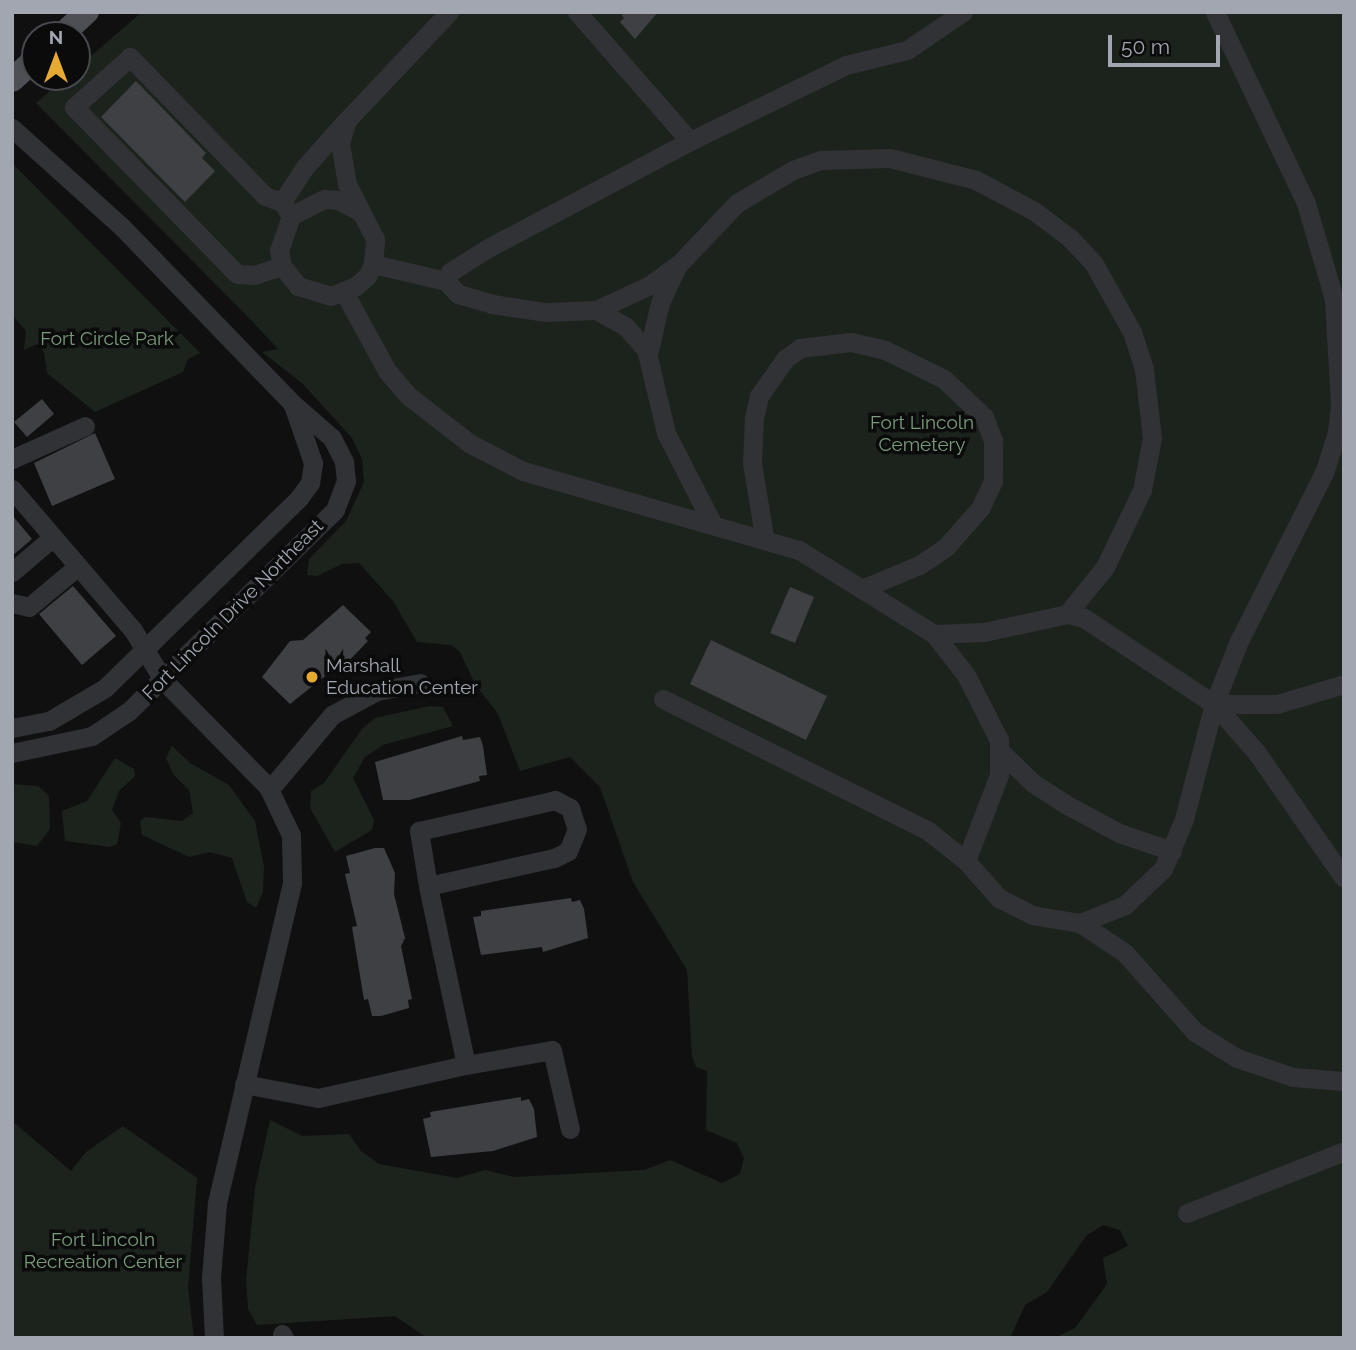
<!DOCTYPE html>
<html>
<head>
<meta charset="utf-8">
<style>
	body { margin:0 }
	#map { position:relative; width:1356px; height:1350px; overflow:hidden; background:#101011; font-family:Raleway,sans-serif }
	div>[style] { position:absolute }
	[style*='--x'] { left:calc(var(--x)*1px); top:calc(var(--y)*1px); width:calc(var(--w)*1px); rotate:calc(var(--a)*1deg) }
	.green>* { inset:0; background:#1c231d }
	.building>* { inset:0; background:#3f4044 }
	.minor>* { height:19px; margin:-9.5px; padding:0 9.5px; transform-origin:9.5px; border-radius:9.5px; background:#313236 }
	.major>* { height:24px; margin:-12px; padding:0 12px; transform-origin:12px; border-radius:12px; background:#4d4f54 }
	.dots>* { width:19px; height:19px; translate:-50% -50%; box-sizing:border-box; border:4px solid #0b0b0c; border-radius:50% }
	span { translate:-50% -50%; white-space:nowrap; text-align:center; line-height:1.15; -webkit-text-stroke:7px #0b0b0c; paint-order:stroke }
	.park-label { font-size:19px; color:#7a9b7c }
	.street-label { font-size:19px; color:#a2a6b1 }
	.poi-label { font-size:19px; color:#a2a6b1 }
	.left { translate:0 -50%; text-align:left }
	.frame { position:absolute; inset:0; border:14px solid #a2a6b1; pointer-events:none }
	.north { position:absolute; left:21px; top:21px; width:70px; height:70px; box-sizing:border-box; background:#0b0b0c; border:2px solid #47494e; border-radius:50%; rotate:0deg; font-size:19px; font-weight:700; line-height:28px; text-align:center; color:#a2a6b1 }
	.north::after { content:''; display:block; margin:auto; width:24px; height:32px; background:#e5a934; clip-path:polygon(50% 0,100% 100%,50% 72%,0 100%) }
	.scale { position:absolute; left:1108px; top:35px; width:112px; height:32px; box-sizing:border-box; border:4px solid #a2a6b1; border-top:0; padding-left:9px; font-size:21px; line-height:24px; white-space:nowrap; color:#a2a6b1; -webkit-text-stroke:5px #0b0b0c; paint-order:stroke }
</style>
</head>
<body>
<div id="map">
	<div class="green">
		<i style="clip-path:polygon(142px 12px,1344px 12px,1344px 1338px,1055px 1338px,1075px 1328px,1107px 1284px,1103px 1258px,1128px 1246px,1120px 1230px,1103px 1225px,1086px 1236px,1047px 1292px,1025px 1305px,1010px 1338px,427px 1338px,395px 1316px,257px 1325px,248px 1309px,246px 1281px,255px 1188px,270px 1120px,302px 1136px,349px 1134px,361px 1151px,379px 1164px,457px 1178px,485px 1170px,514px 1177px,644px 1170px,670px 1160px,722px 1183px,740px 1174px,744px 1158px,737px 1143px,706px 1130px,707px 1071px,696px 1067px,692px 1057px,687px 970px,633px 882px,600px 787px,570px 757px,520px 771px,498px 714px,475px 684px,460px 652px,451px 645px,417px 642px,393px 601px,359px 563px,342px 564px,317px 576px,307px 575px,309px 559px,346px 521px,364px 482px,362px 459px,352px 438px,302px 383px,262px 352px,278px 349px,252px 321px,36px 103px,66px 77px,77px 77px,77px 68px)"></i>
		<i style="clip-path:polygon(12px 163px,200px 353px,188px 359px,183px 372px,95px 412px,47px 373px,44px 352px,37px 344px,24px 350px,26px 331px,12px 315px)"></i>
		<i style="clip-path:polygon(430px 706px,443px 707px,453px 726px,383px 745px,365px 757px,353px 778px,374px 820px,372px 830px,335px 852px,310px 808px,311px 791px,324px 783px,362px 729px,375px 718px)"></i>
		<i style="clip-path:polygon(172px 746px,190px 763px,229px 785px,255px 821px,264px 867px,263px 892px,256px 908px,247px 902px,232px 858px,210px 852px,189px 857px,142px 835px,140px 821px,145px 817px,182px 821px,193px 813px,189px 790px,173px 774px,166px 758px)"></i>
		<i style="clip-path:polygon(115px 758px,134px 769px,135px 776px,119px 791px,112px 810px,121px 823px,117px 844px,110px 847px,65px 841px,62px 811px,87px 801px)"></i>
		<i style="clip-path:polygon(12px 784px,38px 786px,49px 796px,50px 829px,37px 846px,12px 842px)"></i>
		<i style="clip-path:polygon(12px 1121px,71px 1171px,86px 1152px,123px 1126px,197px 1178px,188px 1288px,194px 1338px,12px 1338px)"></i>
	</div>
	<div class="building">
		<i style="clip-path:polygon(620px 12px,658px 12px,635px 39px,620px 22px,624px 18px)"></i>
		<i style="clip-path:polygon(136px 81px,206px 153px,202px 158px,215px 171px,185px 202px,101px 117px)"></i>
		<i style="clip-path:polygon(42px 399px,54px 414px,27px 437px,14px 422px)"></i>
		<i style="clip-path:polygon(95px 433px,115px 479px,52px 506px,34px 463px)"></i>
		<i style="clip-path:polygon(12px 515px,32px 539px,12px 556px)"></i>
		<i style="clip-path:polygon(73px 586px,116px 636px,82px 665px,39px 614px)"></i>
		<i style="clip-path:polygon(790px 587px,814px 597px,795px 643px,770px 633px)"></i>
		<i style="clip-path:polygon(343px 605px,371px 632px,365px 638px,368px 641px,342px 668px,339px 665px,290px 704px,262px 677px,290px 641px,303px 640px)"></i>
		<i style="clip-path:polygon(711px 640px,827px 696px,806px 740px,690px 684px)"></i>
		<i style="clip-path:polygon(462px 736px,463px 740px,480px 737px,483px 746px,487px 775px,479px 776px,480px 781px,409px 800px,383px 800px,375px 762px)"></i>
		<i style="clip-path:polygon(375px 848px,384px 848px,395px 873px,394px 894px,405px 938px,401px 946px,412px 999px,408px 1000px,409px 1008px,381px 1016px,372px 1016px,368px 999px,364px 1000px,352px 927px,357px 926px,345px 874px,350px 873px,346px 856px)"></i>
		<i style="clip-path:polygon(571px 898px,572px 902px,580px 900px,584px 909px,588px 938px,543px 952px,542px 947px,481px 955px,473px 917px,481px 916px,481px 911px)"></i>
		<i style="clip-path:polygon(521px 1097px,521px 1101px,529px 1099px,534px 1109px,537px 1137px,493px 1151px,431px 1157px,423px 1119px,431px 1117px,430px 1112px)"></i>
	</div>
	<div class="minor">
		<i style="--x:577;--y:12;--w:171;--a:48.8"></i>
		<i style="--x:963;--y:12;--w:68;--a:145.8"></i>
		<i style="--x:907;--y:50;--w:63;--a:166.2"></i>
		<i style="--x:846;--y:65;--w:174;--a:154"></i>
		<i style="--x:690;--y:141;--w:229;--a:152.1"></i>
		<i style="--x:488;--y:248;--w:45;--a:147.7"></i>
		<i style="--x:450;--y:272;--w:10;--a:114"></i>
		<i style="--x:446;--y:281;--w:18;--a:47"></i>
		<i style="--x:458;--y:294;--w:35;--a:16"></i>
		<i style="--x:492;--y:304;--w:55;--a:8.4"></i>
		<i style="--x:546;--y:312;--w:50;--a:-2.3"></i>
		<i style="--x:596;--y:310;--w:60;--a:-24.8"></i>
		<i style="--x:650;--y:285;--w:34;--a:-36"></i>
		<i style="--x:678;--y:265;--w:86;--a:-46.4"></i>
		<i style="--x:737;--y:203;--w:65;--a:-30.5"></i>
		<i style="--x:793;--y:170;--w:30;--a:-20"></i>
		<i style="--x:821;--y:160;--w:69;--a:-1.7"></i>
		<i style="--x:890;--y:158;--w:89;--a:14.3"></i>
		<i style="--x:976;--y:180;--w:66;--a:28.1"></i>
		<i style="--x:1034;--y:211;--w:45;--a:36.9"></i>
		<i style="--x:1070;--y:238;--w:35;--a:47"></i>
		<i style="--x:1094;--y:264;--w:78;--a:60.8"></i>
		<i style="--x:1132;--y:332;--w:39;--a:72"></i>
		<i style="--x:1144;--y:369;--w:69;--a:83.4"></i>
		<i style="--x:1152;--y:438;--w:53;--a:100.9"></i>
		<i style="--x:1142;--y:490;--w:85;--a:115.7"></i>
		<i style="--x:1105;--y:567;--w:60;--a:129"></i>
		<i style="--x:12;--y:128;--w:148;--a:42"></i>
		<i style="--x:122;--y:227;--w:246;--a:46"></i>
		<i style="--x:293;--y:404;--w:52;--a:41.1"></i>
		<i style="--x:332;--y:438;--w:27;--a:63"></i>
		<i style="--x:344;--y:462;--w:19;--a:84"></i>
		<i style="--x:346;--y:481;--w:31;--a:111"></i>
		<i style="--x:335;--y:510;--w:288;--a:135.7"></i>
		<i style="--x:129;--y:711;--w:45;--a:146"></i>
		<i style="--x:92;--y:736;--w:82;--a:168"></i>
		<i style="--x:282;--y:202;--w:18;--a:-161"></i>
		<i style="--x:265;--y:196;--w:194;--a:-134.2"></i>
		<i style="--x:130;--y:57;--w:75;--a:138.2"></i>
		<i style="--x:74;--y:107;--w:233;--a:45.7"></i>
		<i style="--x:237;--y:274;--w:17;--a:3"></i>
		<i style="--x:254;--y:275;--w:29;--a:-18"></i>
		<i style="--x:361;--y:212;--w:26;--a:-152"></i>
		<i style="--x:338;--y:200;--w:14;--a:-176"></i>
		<i style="--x:324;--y:199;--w:37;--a:153"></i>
		<i style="--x:291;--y:216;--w:36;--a:109"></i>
		<i style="--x:279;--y:250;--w:16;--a:79"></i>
		<i style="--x:282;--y:266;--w:26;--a:51"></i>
		<i style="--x:298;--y:286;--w:34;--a:17"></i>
		<i style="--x:331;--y:296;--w:27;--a:-22"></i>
		<i style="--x:356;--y:286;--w:15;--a:-42"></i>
		<i style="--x:367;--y:276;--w:13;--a:-63"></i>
		<i style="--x:373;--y:264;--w:25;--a:-85"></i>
		<i style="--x:375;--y:239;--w:62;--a:-117"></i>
		<i style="--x:347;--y:184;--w:42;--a:-99.7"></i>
		<i style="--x:340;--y:143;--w:24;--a:-73"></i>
		<i style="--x:347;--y:120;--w:149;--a:-46.6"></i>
		<i style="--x:289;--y:213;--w:13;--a:-122"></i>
		<i style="--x:282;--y:202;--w:42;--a:-56.7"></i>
		<i style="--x:305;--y:167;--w:59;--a:-48.4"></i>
		<i style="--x:373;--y:264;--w:75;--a:13.1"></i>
		<i style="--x:344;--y:292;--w:90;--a:61.4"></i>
		<i style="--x:387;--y:371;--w:35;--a:49"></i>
		<i style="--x:410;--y:397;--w:75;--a:37.9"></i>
		<i style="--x:469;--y:443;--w:61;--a:27.4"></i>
		<i style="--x:523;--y:471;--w:287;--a:16"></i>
		<i style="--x:799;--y:550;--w:159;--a:31.9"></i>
		<i style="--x:934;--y:634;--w:52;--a:52"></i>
		<i style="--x:966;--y:675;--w:73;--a:63.1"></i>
		<i style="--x:999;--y:740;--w:35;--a:90"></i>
		<i style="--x:999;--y:775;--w:92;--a:111"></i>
		<i style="--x:596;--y:310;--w:33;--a:29"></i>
		<i style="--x:625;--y:326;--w:31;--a:48"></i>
		<i style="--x:646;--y:349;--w:86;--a:76.6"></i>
		<i style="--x:666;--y:433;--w:99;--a:62.9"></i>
		<i style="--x:648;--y:354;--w:52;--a:-76.8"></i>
		<i style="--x:660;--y:303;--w:41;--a:-65.3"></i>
		<i style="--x:12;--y:459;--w:80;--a:-24.3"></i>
		<i style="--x:12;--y:489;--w:186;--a:49.4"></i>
		<i style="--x:133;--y:630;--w:58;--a:59"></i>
		<i style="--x:163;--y:680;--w:150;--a:45.5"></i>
		<i style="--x:268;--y:787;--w:53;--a:64.4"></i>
		<i style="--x:291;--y:835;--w:48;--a:88.8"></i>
		<i style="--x:292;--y:883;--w:330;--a:103.2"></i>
		<i style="--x:217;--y:1204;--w:73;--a:94.7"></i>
		<i style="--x:211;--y:1277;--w:61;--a:87.2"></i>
		<i style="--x:764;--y:536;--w:74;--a:-99.3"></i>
		<i style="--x:752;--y:463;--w:45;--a:-87.5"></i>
		<i style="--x:754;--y:418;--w:23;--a:-77"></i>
		<i style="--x:759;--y:396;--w:45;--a:-54.9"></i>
		<i style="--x:785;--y:359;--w:19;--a:-36"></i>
		<i style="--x:800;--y:348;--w:51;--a:-6.7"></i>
		<i style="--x:851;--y:342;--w:35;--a:13"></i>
		<i style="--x:885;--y:350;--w:66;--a:26.2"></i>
		<i style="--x:944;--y:379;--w:55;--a:43.5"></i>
		<i style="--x:984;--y:417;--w:26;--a:69"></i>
		<i style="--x:993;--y:441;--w:40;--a:90"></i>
		<i style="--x:993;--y:481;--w:29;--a:115"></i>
		<i style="--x:981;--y:507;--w:53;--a:131.2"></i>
		<i style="--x:946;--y:547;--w:32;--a:146"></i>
		<i style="--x:919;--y:565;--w:62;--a:157.2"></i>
		<i style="--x:12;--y:572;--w:54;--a:-40.5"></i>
		<i style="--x:12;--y:603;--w:17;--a:13"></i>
		<i style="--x:29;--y:607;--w:64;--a:-39.9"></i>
		<i style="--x:934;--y:634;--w:50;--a:-2.3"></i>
		<i style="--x:984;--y:632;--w:85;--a:-12.2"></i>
		<i style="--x:1067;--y:614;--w:17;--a:13"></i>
		<i style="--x:1084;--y:618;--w:156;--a:33.5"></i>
		<i style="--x:1214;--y:704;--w:63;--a:0"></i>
		<i style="--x:1277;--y:704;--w:70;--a:-16.6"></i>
		<i style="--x:663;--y:699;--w:295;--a:26.4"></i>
		<i style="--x:927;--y:830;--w:50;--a:38.5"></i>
		<i style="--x:966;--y:861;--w:50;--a:48.3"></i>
		<i style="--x:999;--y:898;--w:37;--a:27"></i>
		<i style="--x:1032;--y:915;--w:49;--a:9.5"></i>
		<i style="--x:1080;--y:923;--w:48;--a:-21.8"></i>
		<i style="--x:1125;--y:905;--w:52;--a:-43.5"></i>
		<i style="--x:1163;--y:869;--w:54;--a:-67.2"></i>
		<i style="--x:1184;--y:819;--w:119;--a:-75.4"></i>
		<i style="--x:1214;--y:704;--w:68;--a:-68.4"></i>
		<i style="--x:1239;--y:641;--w:188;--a:-63.2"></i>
		<i style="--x:1324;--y:473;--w:42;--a:-72"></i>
		<i style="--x:1337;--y:433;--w:29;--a:-84"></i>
		<i style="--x:1340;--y:404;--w:105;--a:-93.3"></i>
		<i style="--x:1334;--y:299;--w:100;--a:-106.3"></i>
		<i style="--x:1306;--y:203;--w:212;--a:-115.5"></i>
		<i style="--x:1214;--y:704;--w:65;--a:48.7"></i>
		<i style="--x:1257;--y:753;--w:152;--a:55.2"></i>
		<i style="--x:12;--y:728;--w:38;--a:-11"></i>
		<i style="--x:49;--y:721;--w:65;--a:-30.5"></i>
		<i style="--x:105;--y:688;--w:272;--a:-44.4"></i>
		<i style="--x:299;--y:498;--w:19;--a:-54"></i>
		<i style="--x:310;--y:483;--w:20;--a:-81"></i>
		<i style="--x:313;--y:463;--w:61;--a:-109"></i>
		<i style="--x:1001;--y:752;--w:45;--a:44.1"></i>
		<i style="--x:1033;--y:783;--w:40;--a:32.9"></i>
		<i style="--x:1067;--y:805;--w:59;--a:28.3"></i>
		<i style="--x:1119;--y:833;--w:56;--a:18.8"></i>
		<i style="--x:270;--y:789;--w:97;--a:-50"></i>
		<i style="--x:332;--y:715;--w:51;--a:-28.1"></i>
		<i style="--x:377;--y:691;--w:44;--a:-10.5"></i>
		<i style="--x:1080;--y:923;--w:54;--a:33.7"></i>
		<i style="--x:1125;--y:953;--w:106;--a:48.5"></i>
		<i style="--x:1195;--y:1032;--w:49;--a:31.8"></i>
		<i style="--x:1237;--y:1058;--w:59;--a:18.7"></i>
		<i style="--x:1293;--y:1077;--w:51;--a:4.5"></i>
		<i style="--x:466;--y:1065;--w:87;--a:-9.9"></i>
		<i style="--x:552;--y:1050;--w:81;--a:77.2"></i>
		<i style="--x:244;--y:1084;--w:75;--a:10.7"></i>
		<i style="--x:318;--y:1098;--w:152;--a:-12.6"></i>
		<i style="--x:466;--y:1065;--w:183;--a:-102"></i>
		<i style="--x:428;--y:886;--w:56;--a:-99.3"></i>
		<i style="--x:419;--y:831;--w:139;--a:-12.8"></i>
		<i style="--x:555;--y:800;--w:17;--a:28"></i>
		<i style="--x:570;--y:808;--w:22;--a:72"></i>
		<i style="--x:577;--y:829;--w:24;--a:112"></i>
		<i style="--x:568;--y:851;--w:16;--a:153"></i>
		<i style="--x:554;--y:858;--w:129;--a:167.5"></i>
		<i style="--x:1187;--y:1213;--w:169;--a:-21.5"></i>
		<i style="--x:282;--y:1334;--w:4;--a:63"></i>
	</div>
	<div class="major">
		<i style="--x:62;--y:35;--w:34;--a:-43"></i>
		<i style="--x:12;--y:80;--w:31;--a:-42"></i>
	</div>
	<div class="dots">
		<i style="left:312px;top:677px;background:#e5a934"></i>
	</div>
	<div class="park-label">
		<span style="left:107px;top:339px">Fort Circle Park</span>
		<span style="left:922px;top:434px">Fort Lincoln<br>Cemetery</span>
		<span style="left:103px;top:1251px">Fort Lincoln<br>Recreation Center</span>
	</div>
	<div class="street-label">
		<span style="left:233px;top:610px;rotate:-45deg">Fort Lincoln Drive Northeast</span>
	</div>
	<div class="poi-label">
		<span class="left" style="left:326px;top:677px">Marshall<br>Education Center</span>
	</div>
	<div class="frame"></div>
	<div class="north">N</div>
	<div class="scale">50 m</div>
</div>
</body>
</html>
